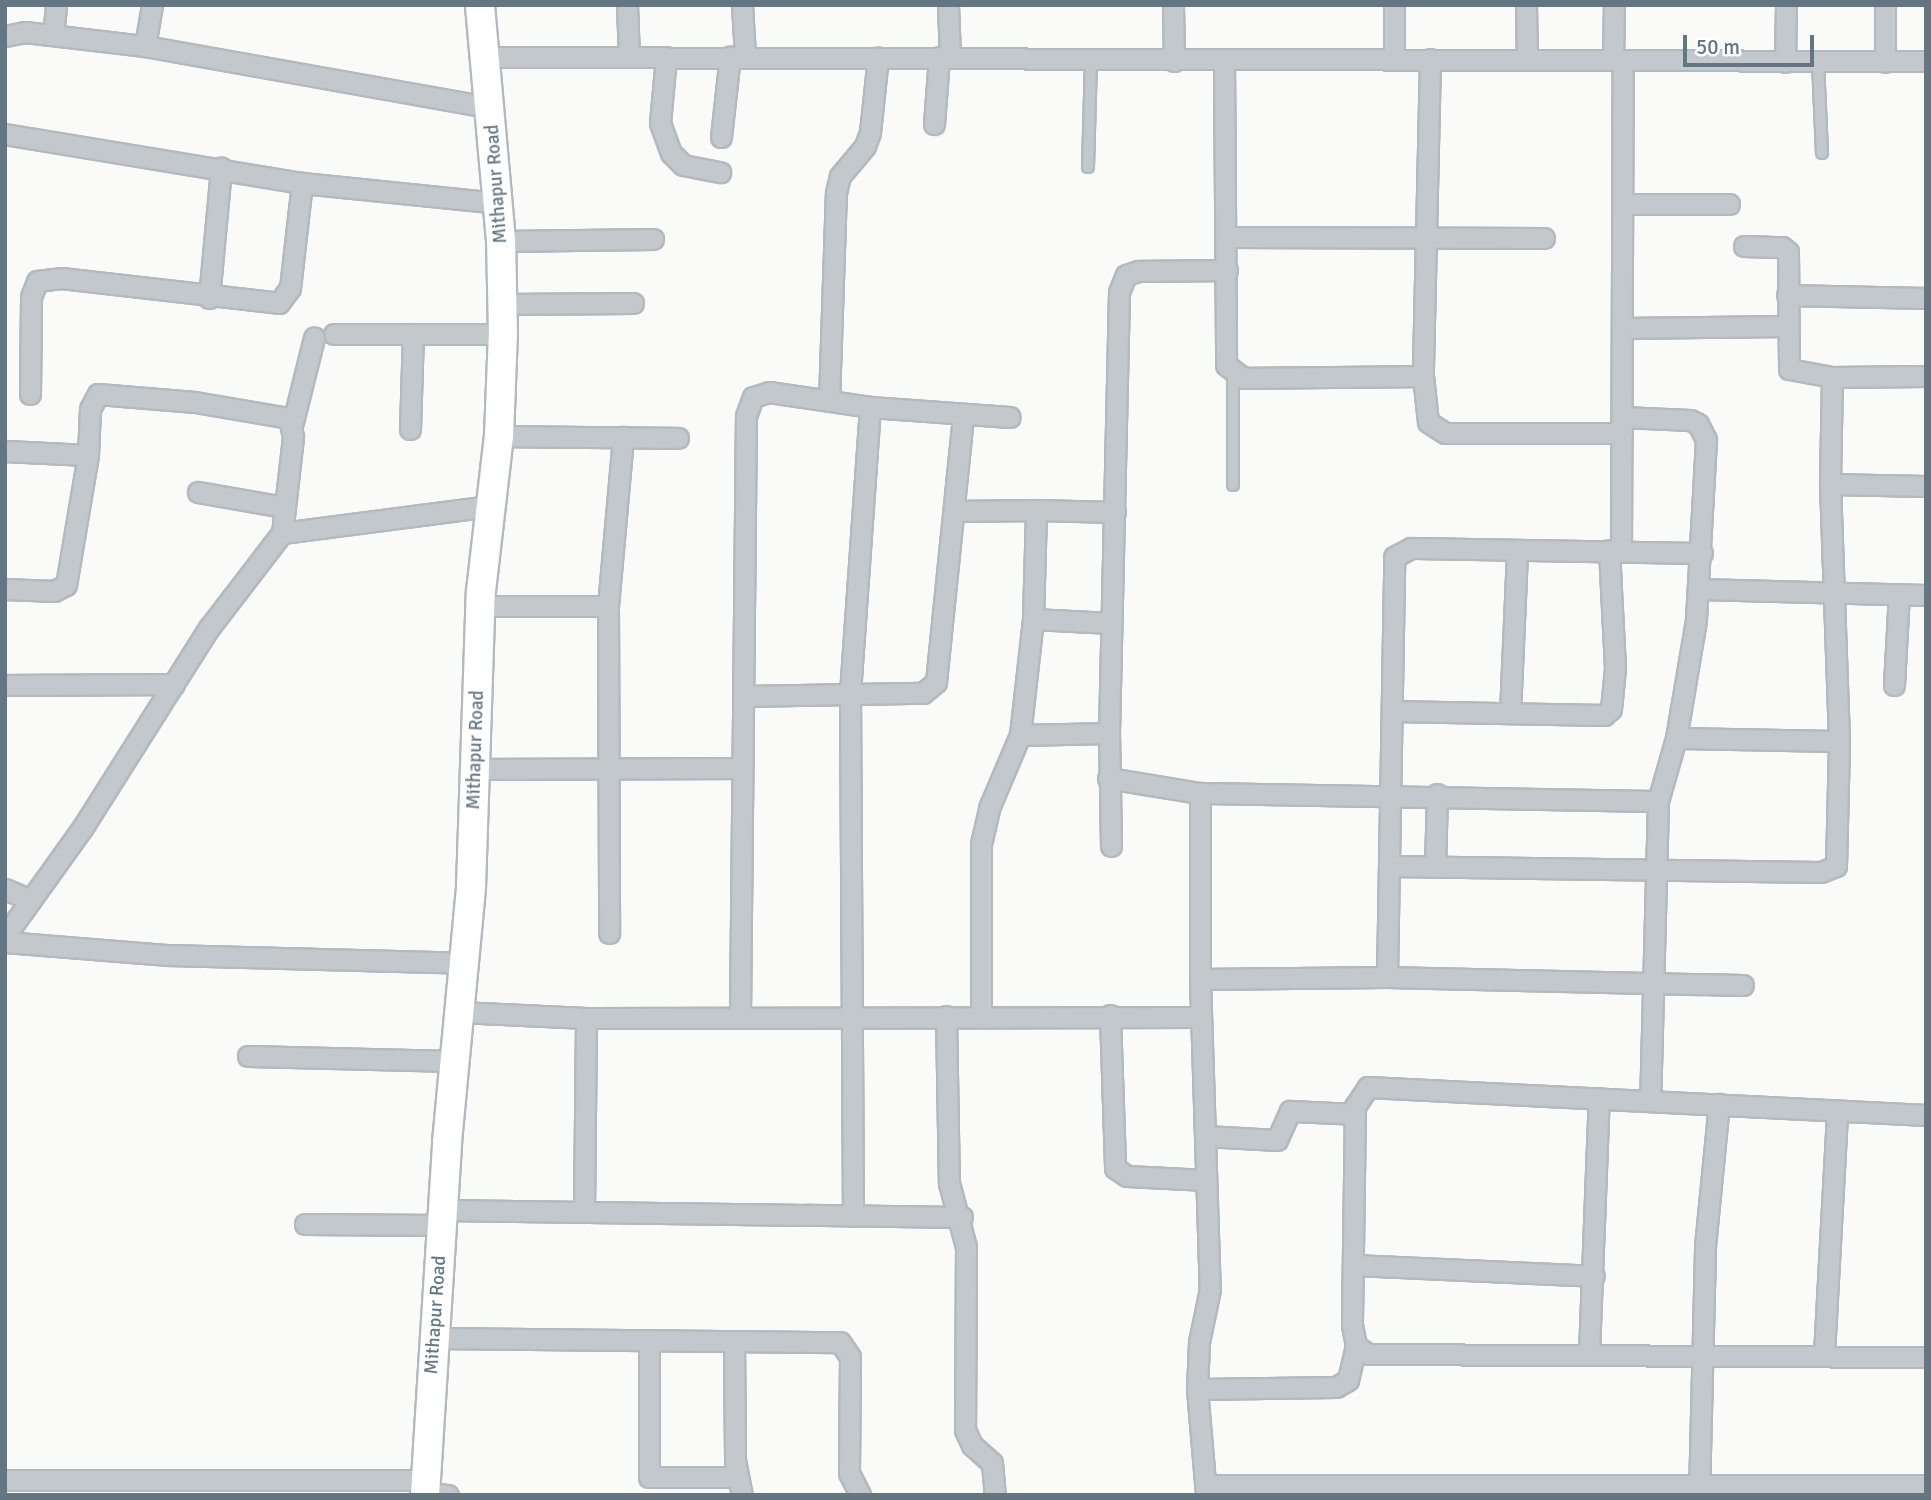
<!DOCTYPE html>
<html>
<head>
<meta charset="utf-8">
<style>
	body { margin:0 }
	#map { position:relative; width:1931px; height:1500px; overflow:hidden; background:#fafaf8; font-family:Signika,sans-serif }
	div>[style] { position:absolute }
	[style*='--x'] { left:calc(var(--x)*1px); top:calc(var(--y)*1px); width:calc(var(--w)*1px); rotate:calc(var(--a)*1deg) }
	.roads { filter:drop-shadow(2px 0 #b3babf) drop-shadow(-2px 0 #b3babf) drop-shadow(0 2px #b3babf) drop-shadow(0 -2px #b3babf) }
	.lane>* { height:10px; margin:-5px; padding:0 5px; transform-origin:5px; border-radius:5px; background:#c3c8cc }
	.street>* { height:19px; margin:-9.5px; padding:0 9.5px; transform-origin:9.5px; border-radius:9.5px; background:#c3c8cc }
	.secondary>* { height:28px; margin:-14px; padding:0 14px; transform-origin:14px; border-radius:14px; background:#fff }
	span { translate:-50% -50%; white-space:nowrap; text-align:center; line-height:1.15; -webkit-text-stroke:7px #fff; paint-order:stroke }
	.street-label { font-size:19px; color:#657683 }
	.frame { position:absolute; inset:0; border:7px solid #657683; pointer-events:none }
	.scale { position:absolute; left:1683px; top:35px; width:131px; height:32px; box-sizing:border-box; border:4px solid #657683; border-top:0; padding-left:9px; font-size:21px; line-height:24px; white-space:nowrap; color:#657683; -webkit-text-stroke:5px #fff; paint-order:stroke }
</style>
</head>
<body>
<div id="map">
	<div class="roads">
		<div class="lane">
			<i style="--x:1818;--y:62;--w:91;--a:87.5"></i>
			<i style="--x:1088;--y:167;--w:108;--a:-88.4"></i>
			<i style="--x:1233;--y:374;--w:111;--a:90"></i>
		</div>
		<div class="street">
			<i style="--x:627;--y:5;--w:52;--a:87.8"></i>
			<i style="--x:742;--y:5;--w:51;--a:86.6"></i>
			<i style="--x:948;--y:5;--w:53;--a:87.8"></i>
			<i style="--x:1173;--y:5;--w:56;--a:89"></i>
			<i style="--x:1526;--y:5;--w:55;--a:89"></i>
			<i style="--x:53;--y:35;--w:30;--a:-84"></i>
			<i style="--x:5;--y:36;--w:20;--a:-11"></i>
			<i style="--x:25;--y:32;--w:121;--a:6.7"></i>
			<i style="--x:145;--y:46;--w:352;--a:10.1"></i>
			<i style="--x:145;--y:46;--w:42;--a:-80.3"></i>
			<i style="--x:485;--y:57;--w:1441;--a:0.16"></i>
			<i style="--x:666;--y:57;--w:66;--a:95.2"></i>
			<i style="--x:660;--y:123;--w:32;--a:70"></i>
			<i style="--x:671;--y:153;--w:17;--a:45"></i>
			<i style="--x:683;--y:165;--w:38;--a:11"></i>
			<i style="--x:1394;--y:59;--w:54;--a:-90"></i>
			<i style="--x:1430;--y:59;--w:317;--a:91.3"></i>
			<i style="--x:1423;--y:376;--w:46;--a:83.8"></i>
			<i style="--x:1428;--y:422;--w:20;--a:33"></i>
			<i style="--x:1445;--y:433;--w:177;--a:0"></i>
			<i style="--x:1224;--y:60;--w:305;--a:89.6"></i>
			<i style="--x:1226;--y:365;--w:21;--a:37"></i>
			<i style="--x:1243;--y:378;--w:180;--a:-0.6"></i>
			<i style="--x:1613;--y:60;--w:55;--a:-89"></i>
			<i style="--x:1785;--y:62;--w:57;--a:-89"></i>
			<i style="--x:1885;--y:62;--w:57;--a:-90"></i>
			<i style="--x:934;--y:124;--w:67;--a:-85.7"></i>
			<i style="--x:5;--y:134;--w:301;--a:9.4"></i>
			<i style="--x:302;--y:183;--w:197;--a:5.8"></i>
			<i style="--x:721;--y:137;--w:81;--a:-83.7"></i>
			<i style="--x:1623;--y:204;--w:106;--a:0"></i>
			<i style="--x:1227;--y:237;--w:317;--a:0.2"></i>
			<i style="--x:501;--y:241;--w:152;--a:-0.8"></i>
			<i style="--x:1744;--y:246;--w:38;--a:2"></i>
			<i style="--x:1782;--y:247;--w:8;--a:40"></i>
			<i style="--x:1788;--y:252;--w:117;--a:89.5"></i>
			<i style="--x:1789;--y:369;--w:44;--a:10.5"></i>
			<i style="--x:1832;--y:377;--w:94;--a:-0.6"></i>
			<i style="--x:1787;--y:295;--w:139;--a:1.2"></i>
			<i style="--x:209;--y:298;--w:131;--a:-84.7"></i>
			<i style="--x:503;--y:304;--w:130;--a:-0.4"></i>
			<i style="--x:1622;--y:328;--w:165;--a:-0.7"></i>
			<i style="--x:334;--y:334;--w:169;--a:0"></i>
			<i style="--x:1832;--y:377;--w:107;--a:91.1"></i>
			<i style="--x:1830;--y:484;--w:96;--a:1.2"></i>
			<i style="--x:30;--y:394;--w:97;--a:-89.4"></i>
			<i style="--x:31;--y:297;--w:17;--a:-69"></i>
			<i style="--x:37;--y:281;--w:24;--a:-7"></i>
			<i style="--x:61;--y:278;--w:219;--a:6.5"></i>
			<i style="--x:279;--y:303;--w:19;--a:-54"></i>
			<i style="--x:290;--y:288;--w:106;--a:-83.5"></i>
			<i style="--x:829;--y:401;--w:208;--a:-88.1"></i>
			<i style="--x:836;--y:193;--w:17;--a:-77"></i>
			<i style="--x:840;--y:176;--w:39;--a:-50"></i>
			<i style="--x:865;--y:146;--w:15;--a:-70"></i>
			<i style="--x:870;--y:132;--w:75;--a:-83.9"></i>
			<i style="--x:1622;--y:417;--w:68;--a:2.5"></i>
			<i style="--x:1690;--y:420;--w:9;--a:27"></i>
			<i style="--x:1698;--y:424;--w:18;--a:63"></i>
			<i style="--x:1706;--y:440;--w:180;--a:93.2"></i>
			<i style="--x:1696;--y:620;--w:120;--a:99.6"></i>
			<i style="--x:1676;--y:738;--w:66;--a:105.9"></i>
			<i style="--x:1658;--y:801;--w:300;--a:91.5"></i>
			<i style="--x:293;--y:422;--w:87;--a:-76"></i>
			<i style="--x:410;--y:429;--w:95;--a:-88.2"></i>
			<i style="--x:499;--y:436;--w:179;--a:0.6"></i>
			<i style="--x:5;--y:451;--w:83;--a:2.8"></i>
			<i style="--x:198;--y:492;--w:87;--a:9.9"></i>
			<i style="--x:956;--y:511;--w:80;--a:-0.7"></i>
			<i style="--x:1621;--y:549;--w:489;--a:-89.8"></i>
			<i style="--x:5;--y:589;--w:49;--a:2.3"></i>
			<i style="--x:54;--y:591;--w:13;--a:-27"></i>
			<i style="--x:66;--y:585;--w:132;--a:-80.4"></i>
			<i style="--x:88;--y:455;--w:46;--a:-87.5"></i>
			<i style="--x:90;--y:409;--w:17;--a:-62"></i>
			<i style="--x:98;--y:394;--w:97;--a:4.7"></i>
			<i style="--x:195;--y:402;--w:95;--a:9.7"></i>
			<i style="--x:289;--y:418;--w:19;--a:78"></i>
			<i style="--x:293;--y:437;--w:97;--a:96.5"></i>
			<i style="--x:1699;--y:589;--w:227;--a:1.5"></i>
			<i style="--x:480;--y:606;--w:128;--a:0"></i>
			<i style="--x:608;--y:606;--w:170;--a:-84.9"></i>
			<i style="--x:608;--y:606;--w:327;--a:89.8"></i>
			<i style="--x:1033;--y:619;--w:78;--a:2.9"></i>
			<i style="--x:5;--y:685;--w:169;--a:-0.3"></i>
			<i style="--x:1894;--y:685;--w:91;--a:-86.9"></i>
			<i style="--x:743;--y:696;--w:180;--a:-1"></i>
			<i style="--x:923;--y:693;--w:17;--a:-40"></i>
			<i style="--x:936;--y:682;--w:268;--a:-84.2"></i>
			<i style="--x:1392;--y:711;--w:212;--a:1.1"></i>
			<i style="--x:1604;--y:715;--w:9;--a:-41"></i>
			<i style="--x:1611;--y:709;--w:41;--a:-84.4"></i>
			<i style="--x:1615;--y:668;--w:118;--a:-92.9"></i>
			<i style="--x:1510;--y:713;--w:163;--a:-87.5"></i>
			<i style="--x:1020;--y:735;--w:89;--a:-1.3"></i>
			<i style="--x:1676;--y:738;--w:163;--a:1.1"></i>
			<i style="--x:476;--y:769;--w:265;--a:-0.2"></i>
			<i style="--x:1108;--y:778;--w:93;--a:9.3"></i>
			<i style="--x:1200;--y:793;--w:458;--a:1"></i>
			<i style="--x:1200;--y:793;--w:186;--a:90"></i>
			<i style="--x:1200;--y:979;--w:310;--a:88.2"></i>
			<i style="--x:1210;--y:1289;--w:54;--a:101.7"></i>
			<i style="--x:1199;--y:1342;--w:47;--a:92.4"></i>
			<i style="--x:1197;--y:1389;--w:106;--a:85.1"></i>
			<i style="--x:1111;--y:846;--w:113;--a:-91"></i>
			<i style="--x:1109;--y:733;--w:441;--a:-88.7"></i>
			<i style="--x:1119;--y:292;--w:18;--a:-68"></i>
			<i style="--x:1126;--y:275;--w:13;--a:-18"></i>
			<i style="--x:1138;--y:271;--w:89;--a:-0.6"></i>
			<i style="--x:1389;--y:866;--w:432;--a:0.8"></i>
			<i style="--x:1821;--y:872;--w:16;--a:-22"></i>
			<i style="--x:1836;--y:866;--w:125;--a:-88.6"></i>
			<i style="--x:1839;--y:741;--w:257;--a:-92"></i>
			<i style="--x:1435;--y:866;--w:72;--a:-88.4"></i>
			<i style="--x:5;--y:889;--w:28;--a:23"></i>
			<i style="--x:5;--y:936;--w:134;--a:-54.4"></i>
			<i style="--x:83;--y:827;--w:236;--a:-57.7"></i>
			<i style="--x:209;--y:628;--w:120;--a:-52.5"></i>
			<i style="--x:282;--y:533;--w:210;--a:-7.4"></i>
			<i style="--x:5;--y:942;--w:164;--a:4.6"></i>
			<i style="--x:168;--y:955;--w:296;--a:1.5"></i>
			<i style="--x:1387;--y:977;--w:420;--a:-89"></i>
			<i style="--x:1394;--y:557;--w:19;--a:-28"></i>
			<i style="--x:1411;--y:548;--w:291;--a:1"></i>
			<i style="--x:1200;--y:979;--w:187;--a:-0.6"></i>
			<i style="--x:1387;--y:977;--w:356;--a:1.3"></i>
			<i style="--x:459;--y:1012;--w:127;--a:2.7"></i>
			<i style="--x:586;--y:1018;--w:615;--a:-0.09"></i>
			<i style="--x:740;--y:1015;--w:599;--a:-89.43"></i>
			<i style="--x:746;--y:416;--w:20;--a:-70"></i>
			<i style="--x:753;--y:397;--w:17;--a:-17"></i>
			<i style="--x:769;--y:392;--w:102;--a:8.4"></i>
			<i style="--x:870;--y:407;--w:140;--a:4.1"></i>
			<i style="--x:981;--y:1015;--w:171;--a:-90"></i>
			<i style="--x:981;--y:844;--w:37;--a:-77"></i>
			<i style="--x:989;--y:808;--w:79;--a:-67"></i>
			<i style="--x:1020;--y:735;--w:117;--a:-83.6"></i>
			<i style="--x:1033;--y:619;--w:109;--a:-88.4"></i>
			<i style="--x:1036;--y:510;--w:79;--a:1.5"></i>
			<i style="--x:1110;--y:1015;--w:153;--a:88.1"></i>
			<i style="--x:1115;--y:1168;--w:14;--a:34"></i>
			<i style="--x:1127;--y:1176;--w:79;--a:2.9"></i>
			<i style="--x:946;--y:1016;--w:167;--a:89"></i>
			<i style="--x:949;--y:1183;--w:66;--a:75.1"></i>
			<i style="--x:966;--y:1247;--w:183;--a:90.3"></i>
			<i style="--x:965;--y:1430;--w:17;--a:65"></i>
			<i style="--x:972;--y:1445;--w:27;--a:42"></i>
			<i style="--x:992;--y:1463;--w:32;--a:85"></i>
			<i style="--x:248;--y:1056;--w:206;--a:1.4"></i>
			<i style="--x:1926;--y:1115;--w:559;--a:-177.13"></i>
			<i style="--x:1368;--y:1087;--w:23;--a:124"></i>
			<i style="--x:1355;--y:1106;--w:219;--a:90.8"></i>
			<i style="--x:1352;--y:1325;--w:21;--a:79"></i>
			<i style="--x:1356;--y:1346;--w:14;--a:34"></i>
			<i style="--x:1368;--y:1354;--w:558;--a:0.31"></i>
			<i style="--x:1205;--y:1136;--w:72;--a:3.2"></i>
			<i style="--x:1277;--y:1140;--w:32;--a:-66"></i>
			<i style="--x:1290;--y:1111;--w:65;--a:2.6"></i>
			<i style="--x:442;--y:1210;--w:520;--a:0.77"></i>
			<i style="--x:584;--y:1212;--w:194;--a:-89.4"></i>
			<i style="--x:853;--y:1216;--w:523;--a:-90.33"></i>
			<i style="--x:850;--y:693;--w:287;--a:-86"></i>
			<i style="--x:305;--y:1224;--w:137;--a:0.4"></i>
			<i style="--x:1353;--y:1265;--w:241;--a:2.6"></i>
			<i style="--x:434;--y:1338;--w:406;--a:0.6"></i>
			<i style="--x:840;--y:1342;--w:18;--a:56"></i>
			<i style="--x:850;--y:1357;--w:116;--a:90.5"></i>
			<i style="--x:849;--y:1473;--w:25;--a:63"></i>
			<i style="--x:649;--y:1340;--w:137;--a:90"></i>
			<i style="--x:649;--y:1477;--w:89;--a:0"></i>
			<i style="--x:734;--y:1341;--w:119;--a:89.5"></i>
			<i style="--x:735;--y:1460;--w:36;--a:79"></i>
			<i style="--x:1589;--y:1353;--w:255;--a:-87.8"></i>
			<i style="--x:1824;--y:1354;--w:243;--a:-86.9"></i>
			<i style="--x:1197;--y:1389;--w:139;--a:-0.8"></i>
			<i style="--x:1336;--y:1387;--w:14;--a:-30"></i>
			<i style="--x:1348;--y:1380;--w:35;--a:-77"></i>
			<i style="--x:5;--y:1480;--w:420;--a:0"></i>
			<i style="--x:1206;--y:1485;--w:720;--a:0"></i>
			<i style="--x:425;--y:1493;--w:23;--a:5"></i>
			<i style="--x:1699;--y:1495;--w:249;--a:-88.6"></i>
			<i style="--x:1705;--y:1246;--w:143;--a:-84.4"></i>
		</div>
		<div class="secondary">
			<i style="--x:425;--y:1495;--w:354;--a:-86.4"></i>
			<i style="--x:447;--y:1142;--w:256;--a:-84.6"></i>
			<i style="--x:471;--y:887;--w:296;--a:-88.1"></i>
			<i style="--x:481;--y:591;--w:156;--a:-83.4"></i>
			<i style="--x:499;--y:436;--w:102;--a:-87.8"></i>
			<i style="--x:503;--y:334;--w:93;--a:-91.2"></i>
			<i style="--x:501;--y:241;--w:237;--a:-95.1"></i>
		</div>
	</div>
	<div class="street-label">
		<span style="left:497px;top:184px;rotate:-94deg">Mithapur Road</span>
		<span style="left:476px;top:750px;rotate:-88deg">Mithapur Road</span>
		<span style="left:436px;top:1315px;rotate:-86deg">Mithapur Road</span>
	</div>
	<div class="frame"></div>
	<div class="scale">50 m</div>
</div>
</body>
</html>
